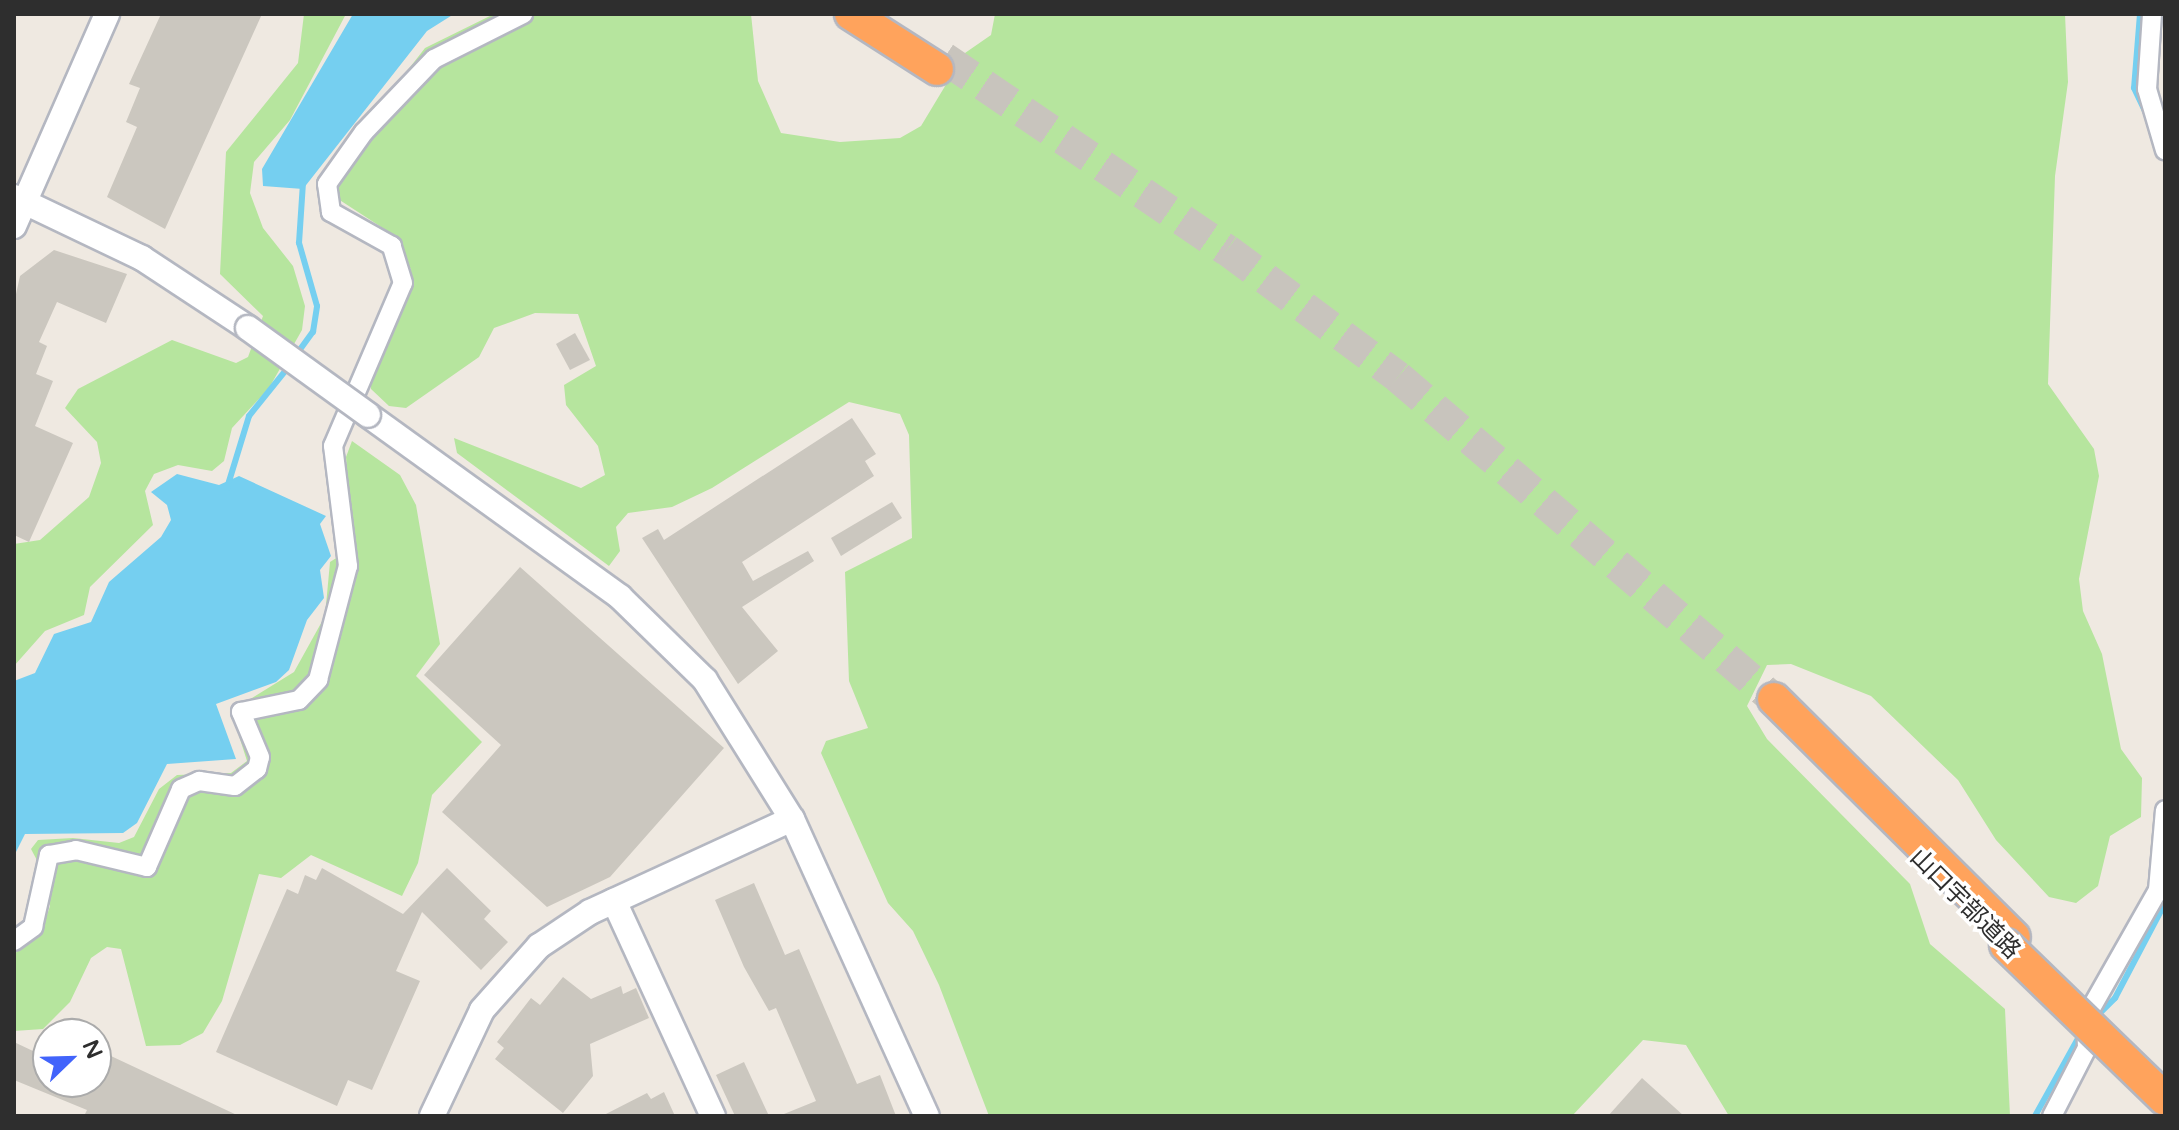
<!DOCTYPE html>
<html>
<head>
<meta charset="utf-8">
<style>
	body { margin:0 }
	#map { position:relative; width:2179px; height:1130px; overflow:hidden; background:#efe9e1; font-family:"Varela Round","Noto Sans JP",sans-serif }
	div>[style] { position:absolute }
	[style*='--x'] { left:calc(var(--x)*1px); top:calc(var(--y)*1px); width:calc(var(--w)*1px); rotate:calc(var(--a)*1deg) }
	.green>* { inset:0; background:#b6e59e }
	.water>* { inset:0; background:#75cff0 }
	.stream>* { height:6px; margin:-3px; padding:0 3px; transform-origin:3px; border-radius:3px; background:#75cff0 }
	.building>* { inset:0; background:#cbc7bf }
	.highway-tunnel>* { height:32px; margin-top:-16px; transform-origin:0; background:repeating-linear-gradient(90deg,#c8c4bd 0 32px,transparent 0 48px) }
	.roads { filter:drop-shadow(2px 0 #b4b7c1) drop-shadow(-2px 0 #b4b7c1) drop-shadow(0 2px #b4b7c1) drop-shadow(0 -2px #b4b7c1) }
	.street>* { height:18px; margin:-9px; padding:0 9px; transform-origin:9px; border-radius:9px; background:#fff }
	.secondary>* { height:24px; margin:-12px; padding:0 12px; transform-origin:12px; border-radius:12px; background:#fff }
	.highway>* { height:32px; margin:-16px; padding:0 16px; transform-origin:16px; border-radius:16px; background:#ffa35c }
	.bridges { filter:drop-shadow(2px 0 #b4b7c1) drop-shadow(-2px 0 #b4b7c1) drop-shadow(0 2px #b4b7c1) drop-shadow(0 -2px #b4b7c1) }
	.secondary-bridge>* { height:24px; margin:-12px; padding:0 12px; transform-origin:12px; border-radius:12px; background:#fff }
	.highway-bridge>* { height:32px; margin:-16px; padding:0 16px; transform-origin:16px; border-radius:16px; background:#ffa35c }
	span { translate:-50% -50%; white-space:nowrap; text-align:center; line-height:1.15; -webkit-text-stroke:7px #fff; paint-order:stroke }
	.street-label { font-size:24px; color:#2e2e2e }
	.frame { position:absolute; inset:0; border:16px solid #2e2e2e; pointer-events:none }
	.north { position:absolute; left:32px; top:1018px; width:80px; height:80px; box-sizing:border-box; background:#fff; border:2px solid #ababab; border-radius:50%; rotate:67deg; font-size:22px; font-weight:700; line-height:32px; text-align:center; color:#2e2e2e }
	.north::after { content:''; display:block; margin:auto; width:28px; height:36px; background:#4264fb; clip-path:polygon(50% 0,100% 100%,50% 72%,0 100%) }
</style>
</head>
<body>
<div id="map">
	<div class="green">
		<i style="clip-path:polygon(304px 14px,346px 14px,290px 120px,254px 162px,250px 193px,263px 228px,293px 266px,305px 306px,302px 330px,269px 388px,232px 428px,224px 461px,212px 471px,178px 465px,154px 474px,145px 491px,153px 525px,90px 587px,84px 615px,45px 631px,14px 666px,14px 544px,40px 540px,89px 497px,101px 463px,97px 442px,65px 408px,78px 389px,172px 340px,236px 363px,248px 357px,263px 316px,220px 274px,226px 152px,298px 63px)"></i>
		<i style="clip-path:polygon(494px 14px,751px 14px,758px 81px,781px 133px,840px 142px,900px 138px,921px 126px,965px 53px,991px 35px,995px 14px,2065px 14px,2068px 82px,2055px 176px,2048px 384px,2094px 449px,2099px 476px,2079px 579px,2083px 611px,2102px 654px,2121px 749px,2142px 778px,2141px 817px,2110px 836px,2098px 886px,2076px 903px,2049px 897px,1996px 840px,1958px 780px,1871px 696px,1791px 664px,1767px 665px,1747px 706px,1767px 739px,1910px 884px,1930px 944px,2005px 1009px,2010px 1116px,1729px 1116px,1686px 1045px,1643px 1040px,1572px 1116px,989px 1116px,939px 985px,913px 931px,888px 903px,821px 753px,826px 741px,868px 728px,849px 681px,845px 572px,912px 538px,909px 435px,900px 414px,849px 402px,712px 488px,672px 507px,628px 513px,616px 527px,620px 551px,609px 566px,457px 453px,454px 438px,581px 488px,605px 475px,598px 446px,566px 405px,564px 385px,596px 366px,578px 314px,535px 313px,494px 328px,479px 357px,406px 408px,389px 406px,371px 389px,371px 370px,411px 270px,395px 236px,335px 197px,326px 175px,425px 48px)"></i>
		<i style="clip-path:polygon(352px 441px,400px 475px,416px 505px,440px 644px,416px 676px,482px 742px,432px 795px,418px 863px,402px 896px,311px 855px,281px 878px,259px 874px,222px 1001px,203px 1033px,180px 1045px,146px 1046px,121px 949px,107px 947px,91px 958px,70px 1002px,43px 1029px,14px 1031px,14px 954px,41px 933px,50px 906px,48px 881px,31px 849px,38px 840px,73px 838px,119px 843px,134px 837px,159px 789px,177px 775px,231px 773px,247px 761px,231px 711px,294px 672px,325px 616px,330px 562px,352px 548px,346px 457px)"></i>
	</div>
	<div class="water">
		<i style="clip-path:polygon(353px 14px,454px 14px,427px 31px,303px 189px,263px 186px,262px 169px)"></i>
		<i style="clip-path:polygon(177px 474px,219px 485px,239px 476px,326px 516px,320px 524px,331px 556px,320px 570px,324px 598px,307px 620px,289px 670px,276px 682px,216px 704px,236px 759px,167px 764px,137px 823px,123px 833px,25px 834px,14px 856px,14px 681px,35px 673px,54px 634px,91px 622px,109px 582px,161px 537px,171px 520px,167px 505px,151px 492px)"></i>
	</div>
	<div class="stream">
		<i style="--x:2140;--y:14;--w:74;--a:94.6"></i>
		<i style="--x:2134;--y:88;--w:44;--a:64.6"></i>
		<i style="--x:296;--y:355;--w:29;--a:-54"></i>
		<i style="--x:313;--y:332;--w:26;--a:-81"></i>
		<i style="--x:317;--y:306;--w:66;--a:-105.9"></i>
		<i style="--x:299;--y:243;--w:60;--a:-86.2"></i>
		<i style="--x:227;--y:488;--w:75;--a:-73"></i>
		<i style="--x:249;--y:416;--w:65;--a:-51.2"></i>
		<i style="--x:2094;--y:1019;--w:30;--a:-45"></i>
		<i style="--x:2115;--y:998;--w:107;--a:-62.2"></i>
		<i style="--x:2035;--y:1116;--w:95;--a:-61"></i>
	</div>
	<div class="building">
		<i style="clip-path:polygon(161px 14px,262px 14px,165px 229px,107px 197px,137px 127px,126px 122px,140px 88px,129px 84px)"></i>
		<i style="clip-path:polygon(54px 250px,127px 274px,106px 323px,57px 302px,39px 342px,47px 346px,36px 374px,53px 381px,35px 426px,73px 443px,29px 542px,14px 535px,14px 303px,20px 276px)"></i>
		<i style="clip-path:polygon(575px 333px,590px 360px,570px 370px,556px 344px)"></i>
		<i style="clip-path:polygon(852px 418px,876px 454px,865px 461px,874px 476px,742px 562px,753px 581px,808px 551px,814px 561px,742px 607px,778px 651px,738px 684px,642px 538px,658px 529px,664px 540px)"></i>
		<i style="clip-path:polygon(892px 502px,902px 518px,841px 556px,831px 538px)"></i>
		<i style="clip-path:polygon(520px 567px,724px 748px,610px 877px,547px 907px,442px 812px,501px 745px,424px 675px)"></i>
		<i style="clip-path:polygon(322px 868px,403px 914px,447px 868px,491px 911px,484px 919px,508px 942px,481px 970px,422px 912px,396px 971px,420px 981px,372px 1090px,348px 1080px,337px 1106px,216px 1052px,287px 889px,298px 894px,305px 875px,316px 880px)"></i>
		<i style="clip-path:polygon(754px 883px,785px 955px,799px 949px,857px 1084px,880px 1075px,896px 1116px,779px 1116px,816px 1101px,776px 1008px,769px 1011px,744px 967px,715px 900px)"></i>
		<i style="clip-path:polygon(563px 977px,591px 999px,621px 986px,623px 994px,636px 988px,649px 1018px,590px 1044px,593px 1076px,563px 1113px,495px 1059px,504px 1048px,497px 1042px,531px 998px,540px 1005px)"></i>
		<i style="clip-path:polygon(14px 1042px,33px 1051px,48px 1043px,48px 1082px,96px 1082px,96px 1049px,239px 1116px,84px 1116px,87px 1110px,14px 1080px)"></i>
		<i style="clip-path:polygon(744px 1062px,769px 1116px,735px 1116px,716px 1075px)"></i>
		<i style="clip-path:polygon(1642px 1078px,1684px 1116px,1608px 1116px)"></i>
		<i style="clip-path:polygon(664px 1092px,675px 1116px,602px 1116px,647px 1093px,651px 1099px)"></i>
	</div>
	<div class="highway-tunnel">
		<i style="--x:944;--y:58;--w:342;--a:34.2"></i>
		<i style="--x:1227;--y:250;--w:213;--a:36.6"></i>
		<i style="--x:1398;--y:377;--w:495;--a:40.6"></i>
	</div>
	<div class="roads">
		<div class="street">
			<i style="--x:2152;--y:14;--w:75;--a:93.8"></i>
			<i style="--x:2147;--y:89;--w:64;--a:73.6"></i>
			<i style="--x:14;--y:941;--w:24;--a:-36"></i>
			<i style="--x:33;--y:927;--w:74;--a:-77.5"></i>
			<i style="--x:49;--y:855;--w:27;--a:-10"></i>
			<i style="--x:76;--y:850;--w:73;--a:13.5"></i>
			<i style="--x:147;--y:867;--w:85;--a:-66.4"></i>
			<i style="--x:181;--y:789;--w:20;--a:-24"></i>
			<i style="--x:199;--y:781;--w:36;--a:8"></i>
			<i style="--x:235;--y:786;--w:28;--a:-38"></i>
			<i style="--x:257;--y:769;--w:12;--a:-76"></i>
			<i style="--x:260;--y:757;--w:49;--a:-112.9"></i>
			<i style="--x:241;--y:712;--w:59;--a:-11.7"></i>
			<i style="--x:299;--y:700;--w:28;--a:-46"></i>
			<i style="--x:318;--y:680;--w:118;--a:-75.3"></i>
			<i style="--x:348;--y:566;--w:121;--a:-97.1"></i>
			<i style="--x:333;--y:446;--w:177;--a:-66.8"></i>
			<i style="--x:403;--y:283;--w:39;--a:-107"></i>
			<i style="--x:392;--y:246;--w:70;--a:-150.9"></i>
			<i style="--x:331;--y:212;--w:28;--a:-98"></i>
			<i style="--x:327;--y:184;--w:64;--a:-54.6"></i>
			<i style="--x:364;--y:132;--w:101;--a:-46.2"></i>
			<i style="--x:434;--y:59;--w:100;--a:-26.8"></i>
			<i style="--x:2052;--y:1116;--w:76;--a:-62.8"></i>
			<i style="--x:2087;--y:1048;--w:31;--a:-92"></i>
			<i style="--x:2086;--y:1017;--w:146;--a:-60.4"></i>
			<i style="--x:2158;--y:890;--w:80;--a:-85"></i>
		</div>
		<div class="secondary">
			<i style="--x:14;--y:197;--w:142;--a:25.5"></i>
			<i style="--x:142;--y:258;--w:127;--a:33.4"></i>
			<i style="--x:14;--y:226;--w:232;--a:-66.3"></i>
			<i style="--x:368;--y:415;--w:311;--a:35.8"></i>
			<i style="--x:620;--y:597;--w:119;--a:44.3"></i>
			<i style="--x:705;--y:680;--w:164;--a:58"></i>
			<i style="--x:792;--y:819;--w:326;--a:65.6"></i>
			<i style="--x:614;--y:901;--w:237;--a:65.3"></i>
			<i style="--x:432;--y:1116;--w:117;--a:-64.7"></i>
			<i style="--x:482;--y:1010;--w:86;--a:-48.3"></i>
			<i style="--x:539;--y:946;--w:61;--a:-33.7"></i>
			<i style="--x:590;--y:912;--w:222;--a:-24.7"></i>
		</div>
		<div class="highway">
			<i style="--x:851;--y:14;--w:102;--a:32.6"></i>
			<i style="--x:1774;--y:699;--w:338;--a:44.8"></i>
		</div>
	</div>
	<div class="bridges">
		<div class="secondary-bridge">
			<i style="--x:248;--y:328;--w:148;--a:35.9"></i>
		</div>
		<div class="highway-bridge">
			<i style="--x:2006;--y:945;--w:221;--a:44.1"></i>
		</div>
	</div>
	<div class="street-label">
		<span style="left:1965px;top:904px;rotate:45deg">山口宇部道路</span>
	</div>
	<div class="frame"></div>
	<div class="north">N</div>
</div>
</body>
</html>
